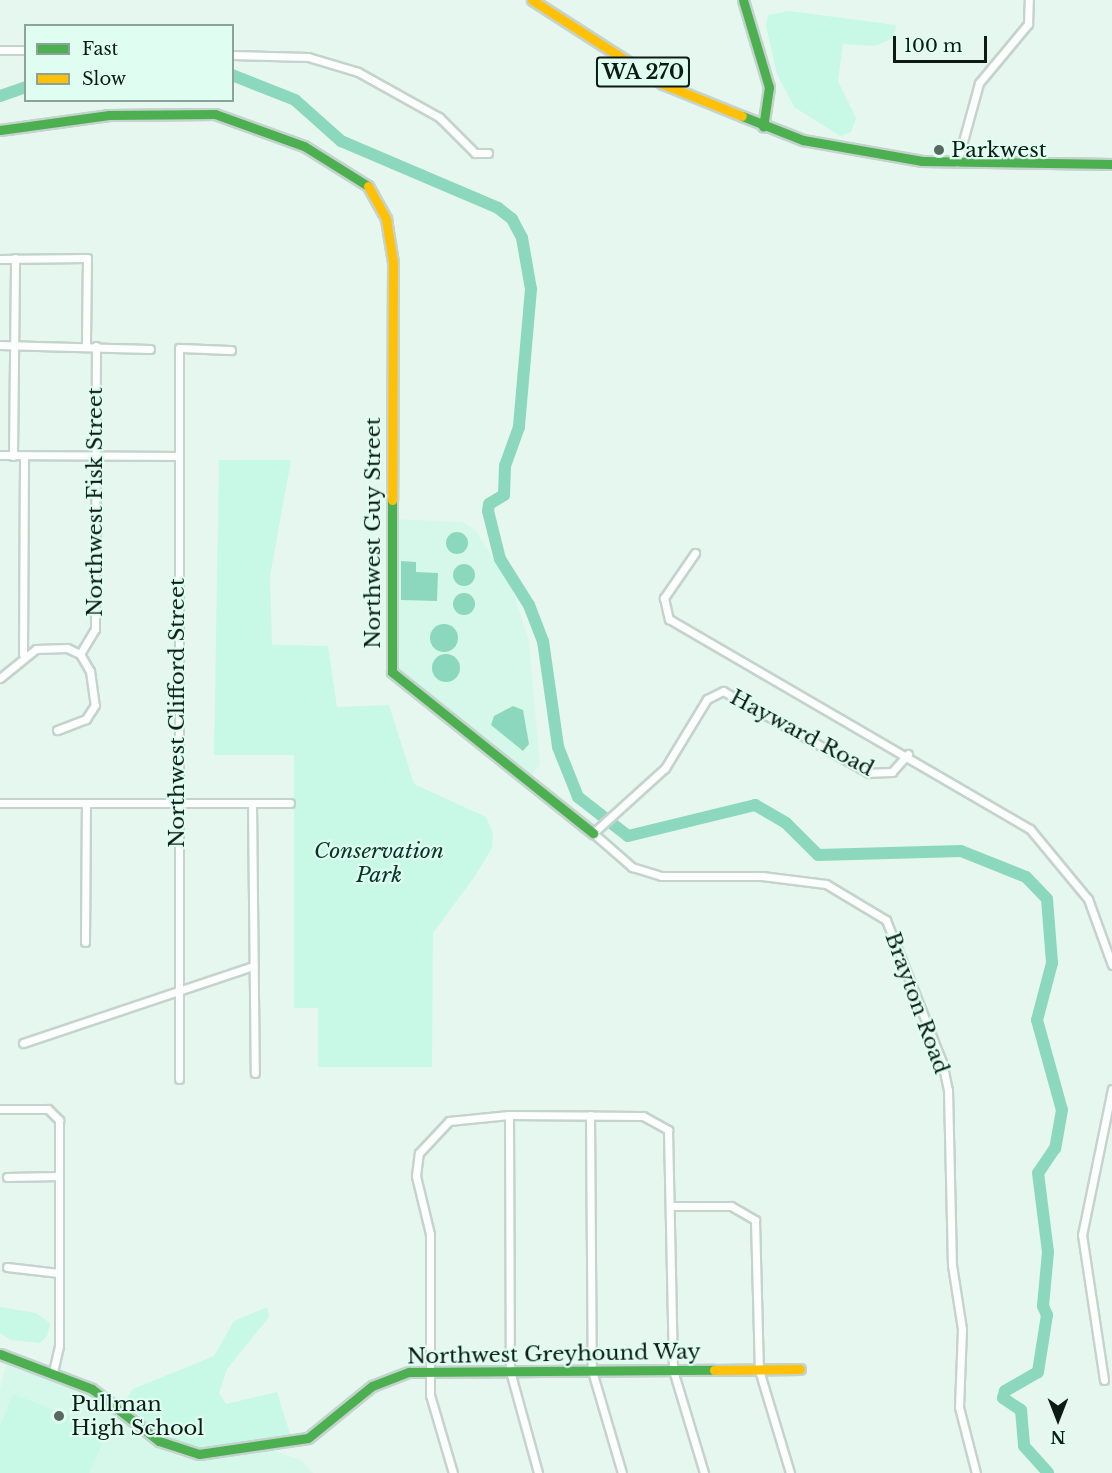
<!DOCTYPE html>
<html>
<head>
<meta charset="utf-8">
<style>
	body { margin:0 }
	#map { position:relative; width:1112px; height:1473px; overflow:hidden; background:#e6f7f0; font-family:"Libre Baskerville",serif }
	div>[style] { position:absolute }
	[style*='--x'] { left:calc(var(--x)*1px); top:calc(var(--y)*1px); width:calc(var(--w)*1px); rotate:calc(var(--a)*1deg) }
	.built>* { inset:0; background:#d6f8ea }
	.green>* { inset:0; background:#c7f9e6 }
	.water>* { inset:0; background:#8cd8be }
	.round { border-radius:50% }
	.river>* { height:12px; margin:-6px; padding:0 6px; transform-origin:6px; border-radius:6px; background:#8cd8be }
	.roads { filter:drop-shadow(2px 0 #c4d3cd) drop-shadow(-2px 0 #c4d3cd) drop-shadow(0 2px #c4d3cd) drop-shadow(0 -2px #c4d3cd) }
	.street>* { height:7px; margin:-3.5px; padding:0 3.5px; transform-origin:3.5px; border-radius:3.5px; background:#fbfefd }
	.fast>* { height:9px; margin:-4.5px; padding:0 4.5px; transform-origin:4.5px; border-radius:4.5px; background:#4caf50 }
	.slow>* { height:9px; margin:-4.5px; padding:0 4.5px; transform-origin:4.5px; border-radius:4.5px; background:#ffc107 }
	.dots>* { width:16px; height:16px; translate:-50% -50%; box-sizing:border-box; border:3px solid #dffef1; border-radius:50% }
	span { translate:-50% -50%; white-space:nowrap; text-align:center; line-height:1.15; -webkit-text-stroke:4.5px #dffef1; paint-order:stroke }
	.shield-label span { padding:2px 4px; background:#dffef1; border:2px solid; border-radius:4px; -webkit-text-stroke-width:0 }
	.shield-label { font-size:20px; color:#0c1b16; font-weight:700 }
	.poi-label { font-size:21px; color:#0c1b16 }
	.left { translate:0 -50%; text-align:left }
	.street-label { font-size:21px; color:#0c1b16 }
	.park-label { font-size:21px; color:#053527; font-style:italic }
	.legend { position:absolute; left:24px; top:24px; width:210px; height:78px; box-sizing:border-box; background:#dffef1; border:2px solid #8ba399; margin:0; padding:8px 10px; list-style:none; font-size:18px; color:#0c1b16 }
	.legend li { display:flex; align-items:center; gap:12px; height:30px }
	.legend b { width:30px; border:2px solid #8ba399 }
	.north { position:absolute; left:1028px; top:1389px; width:60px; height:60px; -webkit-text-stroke:4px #dffef1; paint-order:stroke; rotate:180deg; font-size:16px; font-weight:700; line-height:24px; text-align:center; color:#0c1b16 }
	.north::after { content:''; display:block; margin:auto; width:21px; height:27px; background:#0c1b16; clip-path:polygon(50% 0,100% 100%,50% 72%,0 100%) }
	.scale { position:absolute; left:893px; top:36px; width:94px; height:27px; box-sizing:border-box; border:3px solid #0c1b16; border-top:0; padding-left:8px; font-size:18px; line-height:21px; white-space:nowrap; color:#0c1b16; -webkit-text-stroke:4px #dffef1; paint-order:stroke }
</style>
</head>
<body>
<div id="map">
	<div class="built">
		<i style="clip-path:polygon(395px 519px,463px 522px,476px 531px,513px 591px,529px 641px,540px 765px,531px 775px,400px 673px)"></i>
		<i style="clip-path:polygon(6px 1365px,76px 1389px,108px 1407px,150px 1444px,180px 1457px,209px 1460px,271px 1450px,301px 1460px,313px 1473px,0 1473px,0 1388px)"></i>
	</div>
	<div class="green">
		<i style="clip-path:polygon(789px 11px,896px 25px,894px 38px,875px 46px,843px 44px,838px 81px,856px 118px,851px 132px,840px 136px,794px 107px,777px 74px,766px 26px,768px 15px)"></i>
		<i style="clip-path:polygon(219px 460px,291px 460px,270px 576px,272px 645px,328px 646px,337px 707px,389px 705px,414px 784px,486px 817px,493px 833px,492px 848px,475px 876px,433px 933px,432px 1067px,318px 1067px,318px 1008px,294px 1008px,294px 755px,214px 755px)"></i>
		<i style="clip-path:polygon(0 1307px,36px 1313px,50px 1323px,47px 1336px,40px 1343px,11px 1340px,0 1333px)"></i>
		<i style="clip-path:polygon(267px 1307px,269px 1317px,227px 1369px,219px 1393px,226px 1404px,277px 1392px,290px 1434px,195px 1449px,158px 1433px,125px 1401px,133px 1389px,214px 1356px,234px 1321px)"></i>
		<i style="clip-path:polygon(13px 1394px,108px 1431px,89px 1473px,0 1473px,0 1426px)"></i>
	</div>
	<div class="water">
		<i class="round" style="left:446px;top:532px;width:22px;height:22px"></i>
		<i style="clip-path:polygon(401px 561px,416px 562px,416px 572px,438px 573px,437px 601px,401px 600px)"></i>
		<i class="round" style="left:453px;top:564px;width:22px;height:22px"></i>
		<i class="round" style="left:453px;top:593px;width:22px;height:22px"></i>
		<i class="round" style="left:430px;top:624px;width:28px;height:28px"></i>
		<i class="round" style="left:432px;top:654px;width:28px;height:28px"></i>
		<i style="clip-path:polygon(513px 706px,523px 710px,529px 744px,523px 751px,491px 725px,494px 716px)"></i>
	</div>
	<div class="river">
		<i style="--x:232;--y:75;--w:68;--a:21.6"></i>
		<i style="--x:295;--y:100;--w:62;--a:41.7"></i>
		<i style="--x:341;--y:141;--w:171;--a:23.1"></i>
		<i style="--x:498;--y:208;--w:18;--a:38"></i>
		<i style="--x:512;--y:219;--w:21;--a:62"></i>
		<i style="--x:522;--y:238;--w:52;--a:80"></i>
		<i style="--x:531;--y:289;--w:139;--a:95"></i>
		<i style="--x:519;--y:427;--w:41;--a:109.7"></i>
		<i style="--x:505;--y:466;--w:29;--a:92"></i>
		<i style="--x:504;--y:495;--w:17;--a:149"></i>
		<i style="--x:489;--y:504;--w:7;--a:98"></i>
		<i style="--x:488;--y:511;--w:49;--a:76"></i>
		<i style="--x:500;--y:559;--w:54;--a:57.8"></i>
		<i style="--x:529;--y:605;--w:39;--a:69"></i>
		<i style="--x:543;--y:641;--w:107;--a:81.9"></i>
		<i style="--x:558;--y:747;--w:54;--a:68.2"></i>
		<i style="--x:578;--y:797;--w:63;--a:38"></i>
		<i style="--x:628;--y:836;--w:131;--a:-13.7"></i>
		<i style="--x:755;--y:805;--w:36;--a:30"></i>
		<i style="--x:786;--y:823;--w:45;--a:45"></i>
		<i style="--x:818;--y:855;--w:143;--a:-1.6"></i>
		<i style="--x:961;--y:851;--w:70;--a:21.8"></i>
		<i style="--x:1026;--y:877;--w:30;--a:46"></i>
		<i style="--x:1047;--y:899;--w:64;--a:85.5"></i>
		<i style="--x:1052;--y:963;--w:59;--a:104.7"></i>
		<i style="--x:1037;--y:1020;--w:93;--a:74.5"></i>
		<i style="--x:1062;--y:1110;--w:39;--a:100"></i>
		<i style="--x:1055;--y:1148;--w:30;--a:124"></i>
		<i style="--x:1038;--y:1173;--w:80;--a:82.8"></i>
		<i style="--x:1048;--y:1252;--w:54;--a:95.3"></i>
		<i style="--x:1043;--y:1306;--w:10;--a:66"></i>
		<i style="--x:1047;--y:1315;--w:58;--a:99"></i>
		<i style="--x:1038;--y:1372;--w:38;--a:150"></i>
		<i style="--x:1005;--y:1391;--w:7;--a:106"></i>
		<i style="--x:1003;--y:1398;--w:22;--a:34"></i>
		<i style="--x:1021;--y:1410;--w:36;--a:85"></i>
		<i style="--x:1024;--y:1446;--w:36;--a:48"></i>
		<i style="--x:0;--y:96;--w:28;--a:-19"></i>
	</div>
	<div class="roads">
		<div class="street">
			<i style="--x:0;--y:50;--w:26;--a:0"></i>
			<i style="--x:232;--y:55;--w:76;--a:1.5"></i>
			<i style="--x:308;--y:57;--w:52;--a:16.7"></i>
			<i style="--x:358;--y:72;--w:93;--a:29.1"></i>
			<i style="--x:439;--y:117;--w:51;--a:45"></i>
			<i style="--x:475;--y:153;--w:13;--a:0"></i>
			<i style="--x:957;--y:163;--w:83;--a:-74.6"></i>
			<i style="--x:979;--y:83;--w:77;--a:-50.3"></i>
			<i style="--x:1028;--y:24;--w:24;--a:-88"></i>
			<i style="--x:0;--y:259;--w:87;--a:-0.7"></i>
			<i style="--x:87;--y:258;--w:87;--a:90.7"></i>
			<i style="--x:0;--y:345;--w:150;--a:1.5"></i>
			<i style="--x:0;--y:455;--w:178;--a:0.3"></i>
			<i style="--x:13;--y:456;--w:198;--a:-89.4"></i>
			<i style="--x:695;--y:553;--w:55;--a:124.6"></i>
			<i style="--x:664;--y:598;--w:22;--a:77"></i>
			<i style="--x:669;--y:619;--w:418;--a:30.2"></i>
			<i style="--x:1030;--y:829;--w:91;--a:50.4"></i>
			<i style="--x:1088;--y:899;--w:70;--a:70"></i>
			<i style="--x:23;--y:654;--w:198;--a:-89.7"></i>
			<i style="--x:80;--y:654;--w:29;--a:-59"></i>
			<i style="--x:95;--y:629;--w:283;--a:-89.8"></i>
			<i style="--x:0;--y:678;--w:46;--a:-38.9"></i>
			<i style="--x:36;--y:649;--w:31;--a:-2"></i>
			<i style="--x:67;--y:648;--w:14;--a:25"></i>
			<i style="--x:80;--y:654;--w:20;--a:60"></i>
			<i style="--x:90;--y:671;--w:34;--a:82"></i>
			<i style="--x:95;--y:705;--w:17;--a:123"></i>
			<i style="--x:86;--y:719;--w:31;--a:159"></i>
			<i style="--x:908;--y:754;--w:24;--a:132"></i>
			<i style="--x:892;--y:772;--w:23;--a:178"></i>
			<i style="--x:869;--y:773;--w:167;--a:-150.7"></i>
			<i style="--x:723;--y:691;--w:18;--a:153"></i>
			<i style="--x:707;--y:699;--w:81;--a:121.3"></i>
			<i style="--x:665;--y:768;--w:97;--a:137.9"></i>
			<i style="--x:593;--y:833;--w:52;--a:41.1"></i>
			<i style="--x:632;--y:867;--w:30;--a:17"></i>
			<i style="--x:661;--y:876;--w:101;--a:0"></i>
			<i style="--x:762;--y:876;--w:64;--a:7.1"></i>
			<i style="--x:826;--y:884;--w:70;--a:31"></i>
			<i style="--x:886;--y:920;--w:153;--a:68.5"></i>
			<i style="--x:942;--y:1062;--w:29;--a:78"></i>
			<i style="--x:948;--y:1090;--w:175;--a:88.7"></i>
			<i style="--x:952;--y:1265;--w:65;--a:81.1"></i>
			<i style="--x:962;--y:1329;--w:78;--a:92.2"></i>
			<i style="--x:959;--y:1407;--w:68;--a:75.6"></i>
			<i style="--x:0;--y:803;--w:290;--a:0"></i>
			<i style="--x:252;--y:804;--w:269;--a:89.4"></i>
			<i style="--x:85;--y:942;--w:139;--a:-89.6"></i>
			<i style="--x:23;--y:1043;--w:243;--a:-18.5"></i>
			<i style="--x:179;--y:1079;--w:731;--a:-90"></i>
			<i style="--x:179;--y:348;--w:52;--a:2.2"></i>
			<i style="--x:0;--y:1109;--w:48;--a:0"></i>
			<i style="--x:48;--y:1109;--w:16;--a:45"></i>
			<i style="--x:59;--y:1120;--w:226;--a:90"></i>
			<i style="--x:59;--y:1346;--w:28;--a:103"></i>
			<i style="--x:509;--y:1115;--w:256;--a:89.8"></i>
			<i style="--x:510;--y:1371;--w:106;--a:74.6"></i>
			<i style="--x:590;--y:1115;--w:256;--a:89.6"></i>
			<i style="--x:592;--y:1371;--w:106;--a:73.6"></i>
			<i style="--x:7;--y:1177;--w:52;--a:-1.1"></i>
			<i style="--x:672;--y:1206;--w:59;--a:0"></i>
			<i style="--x:731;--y:1206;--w:28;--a:30"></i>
			<i style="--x:755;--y:1220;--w:150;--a:88.5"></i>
			<i style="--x:759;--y:1370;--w:108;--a:73.2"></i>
			<i style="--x:7;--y:1267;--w:52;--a:6.6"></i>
			<i style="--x:1104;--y:1380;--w:147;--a:-98.6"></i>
			<i style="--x:1082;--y:1235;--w:149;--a:-78.4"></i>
			<i style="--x:453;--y:1473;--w:81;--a:-106.4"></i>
			<i style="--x:430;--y:1395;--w:161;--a:-90"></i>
			<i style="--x:430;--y:1234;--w:60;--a:-103.6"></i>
			<i style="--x:416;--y:1176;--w:23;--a:-83"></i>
			<i style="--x:419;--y:1153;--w:44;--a:-46.8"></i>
			<i style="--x:449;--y:1121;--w:60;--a:-5.7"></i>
			<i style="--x:509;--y:1115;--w:134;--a:0.4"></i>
			<i style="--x:643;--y:1116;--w:29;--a:29"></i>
			<i style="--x:668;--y:1130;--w:240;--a:88.8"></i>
			<i style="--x:673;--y:1370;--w:108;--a:73.2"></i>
		</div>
		<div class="fast">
			<i style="--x:743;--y:0;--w:91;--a:73.4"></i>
			<i style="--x:769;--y:87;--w:40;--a:98.5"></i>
			<i style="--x:742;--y:116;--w:66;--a:21.5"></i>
			<i style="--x:803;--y:140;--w:121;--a:10"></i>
			<i style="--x:922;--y:161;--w:190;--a:0.9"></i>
			<i style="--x:0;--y:130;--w:110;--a:-7.8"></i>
			<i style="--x:109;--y:115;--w:106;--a:-0.5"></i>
			<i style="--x:215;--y:114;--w:95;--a:19.8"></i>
			<i style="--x:304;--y:146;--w:75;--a:32"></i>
			<i style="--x:392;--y:500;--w:172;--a:90"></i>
			<i style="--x:392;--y:672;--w:258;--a:38.7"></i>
			<i style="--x:0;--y:1354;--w:98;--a:20.8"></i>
			<i style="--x:92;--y:1389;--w:85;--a:37.8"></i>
			<i style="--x:159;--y:1441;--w:42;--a:18"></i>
			<i style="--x:199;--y:1454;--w:110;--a:-8.4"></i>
			<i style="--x:308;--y:1438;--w:82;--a:-39.1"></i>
			<i style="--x:372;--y:1386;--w:40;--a:-21"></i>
			<i style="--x:409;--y:1372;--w:305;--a:-0.4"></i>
		</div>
		<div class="slow">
			<i style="--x:532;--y:0;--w:156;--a:32.7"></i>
			<i style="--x:663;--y:84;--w:85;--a:22.1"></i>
			<i style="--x:368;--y:186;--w:38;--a:61"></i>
			<i style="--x:386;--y:219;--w:44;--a:80.8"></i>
			<i style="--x:393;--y:262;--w:238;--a:90.2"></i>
			<i style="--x:714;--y:1370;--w:86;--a:-0.7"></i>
		</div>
	</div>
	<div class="dots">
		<i style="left:939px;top:150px;background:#586862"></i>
		<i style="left:59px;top:1416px;background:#586862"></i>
	</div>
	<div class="shield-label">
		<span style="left:643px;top:72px">WA 270</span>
	</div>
	<div class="poi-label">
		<span class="left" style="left:951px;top:150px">Parkwest</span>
		<span class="left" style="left:71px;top:1416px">Pullman<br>High School</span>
	</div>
	<div class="street-label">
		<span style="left:95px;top:502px;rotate:-90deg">Northwest Fisk Street</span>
		<span style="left:373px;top:533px;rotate:-90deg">Northwest Guy Street</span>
		<span style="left:177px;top:713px;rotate:-90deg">Northwest Clifford Street</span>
		<span style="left:802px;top:733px;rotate:28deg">Hayward Road</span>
		<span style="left:917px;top:1003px;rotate:70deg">Brayton Road</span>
		<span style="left:554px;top:1354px;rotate:-1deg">Northwest Greyhound Way</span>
	</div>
	<div class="park-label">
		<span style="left:379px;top:863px">Conservation<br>Park</span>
	</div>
	<ul class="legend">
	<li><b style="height:8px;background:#4caf50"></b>Fast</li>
	<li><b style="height:8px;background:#ffc107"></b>Slow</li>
	</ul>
	<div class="north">N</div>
	<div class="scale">100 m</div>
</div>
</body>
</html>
